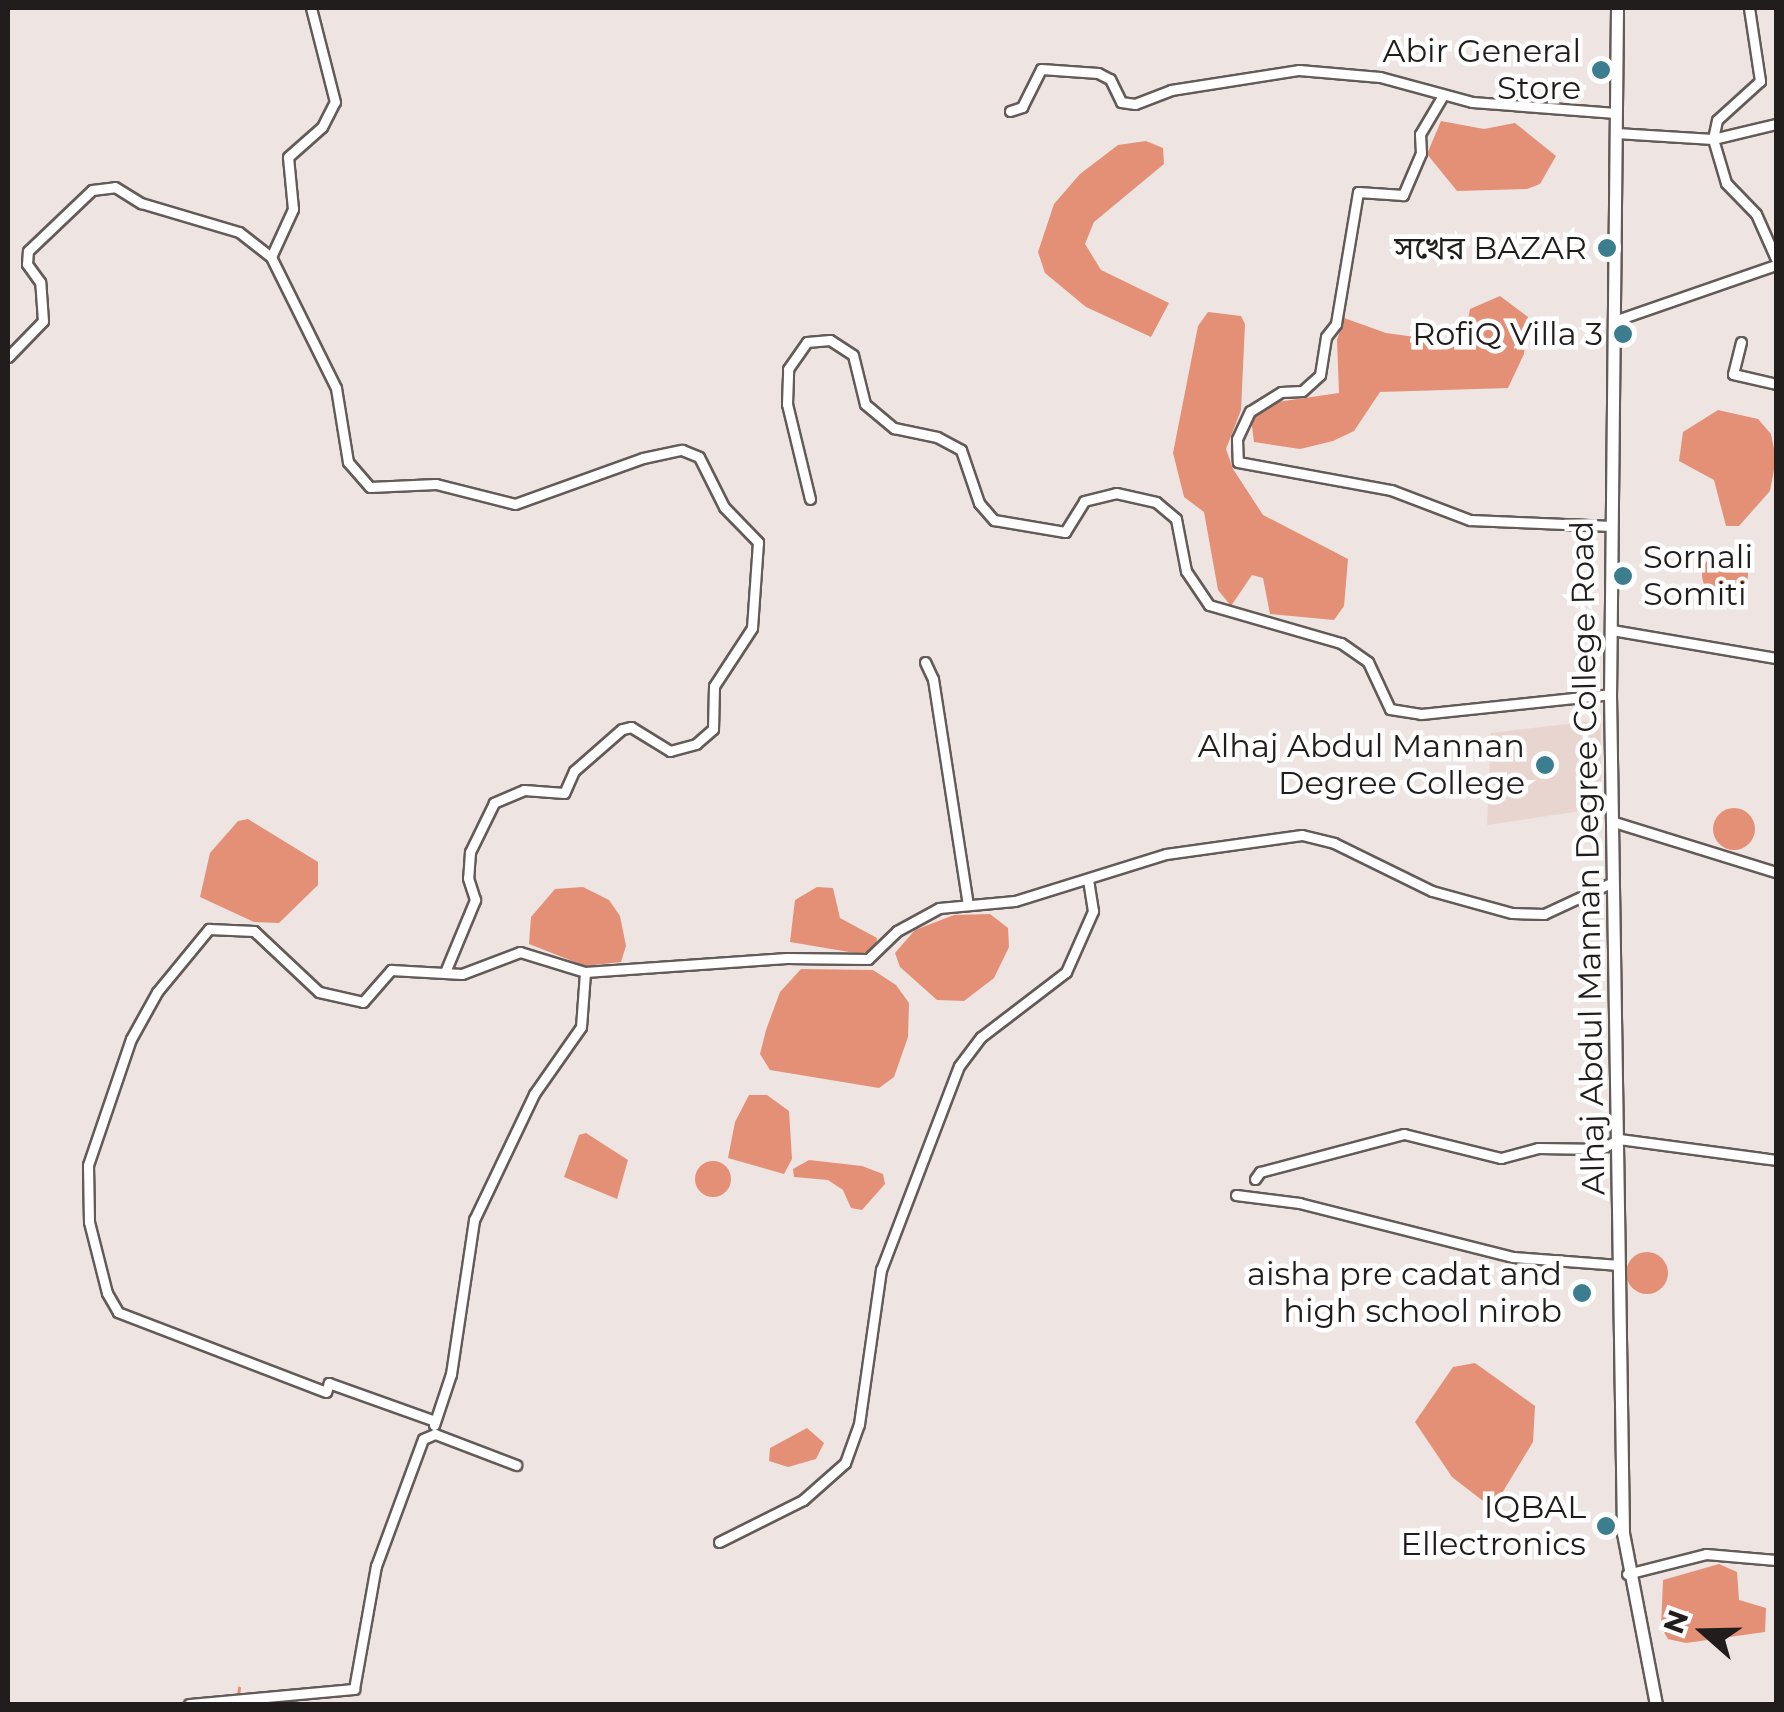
<!DOCTYPE html>
<html>
<head>
<meta charset="utf-8">
<style>
	body { margin:0 }
	#map { position:relative; width:1784px; height:1712px; overflow:hidden; background:#eee4e1; font-family:Montserrat,"Noto Sans Bengali",sans-serif }
	div>[style] { position:absolute }
	[style*='--x'] { left:calc(var(--x)*1px); top:calc(var(--y)*1px); width:calc(var(--w)*1px); rotate:calc(var(--a)*1deg) }
	.built>* { inset:0; background:#e8d5d0 }
	.water>* { inset:0; background:#e49077 }
	.round { border-radius:50% }
	.stream>* { height:2.5px; margin:-1.25px; padding:0 1.25px; transform-origin:1.25px; border-radius:1.25px; background:#e49077 }
	.roads { filter:drop-shadow(2px 0 #635b58) drop-shadow(-2px 0 #635b58) drop-shadow(0 2px #635b58) drop-shadow(0 -2px #635b58) }
	.minor>* { height:9px; margin:-4.5px; padding:0 4.5px; transform-origin:4.5px; border-radius:4.5px; background:#fff }
	.tertiary>* { height:11px; margin:-5.5px; padding:0 5.5px; transform-origin:5.5px; border-radius:5.5px; background:#fff }
	.dots>* { width:28px; height:28px; translate:-50% -50%; box-sizing:border-box; border:5px solid #fff; border-radius:50% }
	span { translate:-50% -50%; white-space:nowrap; text-align:center; line-height:1.15; -webkit-text-stroke:9px #fff; paint-order:stroke }
	.poi-label { font-size:32px; color:#211d1c }
	.right { translate:-100% -50%; text-align:right }
	.left { translate:0 -50%; text-align:left }
	.street-label { font-size:32px; color:#211d1c }
	.frame { position:absolute; inset:0; border:10px solid #211d1c; pointer-events:none }
	.north { position:absolute; left:1654px; top:1582px; width:100px; height:100px; -webkit-text-stroke:8px #fff; paint-order:stroke; rotate:290deg; font-size:28px; font-weight:700; line-height:40px; text-align:center; color:#211d1c }
	.north::after { content:''; display:block; margin:auto; width:35px; height:45px; background:#211d1c; clip-path:polygon(50% 0,100% 100%,50% 72%,0 100%) }
</style>
</head>
<body>
<div id="map">
	<div class="built">
		<i style="clip-path:polygon(1601px 720px,1601px 808px,1487px 825px,1491px 733px)"></i>
	</div>
	<div class="water">
		<i style="clip-path:polygon(1441px 121px,1484px 129px,1515px 123px,1556px 156px,1540px 184px,1527px 189px,1457px 191px,1427px 154px)"></i>
		<i style="clip-path:polygon(1146px 141px,1163px 148px,1164px 164px,1094px 222px,1085px 244px,1101px 270px,1169px 303px,1151px 337px,1086px 307px,1045px 273px,1038px 252px,1054px 204px,1080px 174px,1118px 145px)"></i>
		<i style="clip-path:polygon(1500px 296px,1528px 317px,1524px 354px,1508px 388px,1380px 392px,1354px 431px,1333px 441px,1300px 449px,1254px 442px,1251px 419px,1270px 403px,1339px 393px,1337px 340px,1344px 318px,1386px 333px,1451px 342px,1466px 331px,1470px 309px)"></i>
		<i style="clip-path:polygon(1208px 312px,1241px 316px,1245px 324px,1241px 410px,1226px 449px,1233px 469px,1263px 515px,1348px 559px,1344px 606px,1334px 620px,1270px 614px,1263px 578px,1252px 575px,1231px 606px,1218px 590px,1204px 512px,1184px 497px,1173px 453px,1198px 326px)"></i>
		<i style="clip-path:polygon(1718px 410px,1758px 419px,1771px 434px,1776px 459px,1770px 491px,1739px 526px,1726px 526px,1714px 480px,1679px 461px,1683px 432px)"></i>
		<i class="round" style="left:1702px;top:552px;width:46px;height:46px"></i>
		<i class="round" style="left:1713px;top:808px;width:42px;height:42px"></i>
		<i style="clip-path:polygon(248px 819px,318px 862px,318px 885px,279px 923px,254px 922px,200px 897px,210px 853px,238px 821px)"></i>
		<i style="clip-path:polygon(583px 887px,609px 900px,620px 916px,626px 946px,621px 962px,585px 966px,529px 944px,531px 917px,555px 889px)"></i>
		<i style="clip-path:polygon(817px 887px,833px 888px,840px 918px,877px 938px,876px 948px,861px 954px,790px 942px,795px 900px)"></i>
		<i style="clip-path:polygon(990px 914px,1008px 928px,1009px 947px,994px 978px,964px 1001px,937px 1000px,900px 967px,895px 953px,915px 930px,954px 915px)"></i>
		<i style="clip-path:polygon(801px 969px,873px 970px,896px 985px,909px 1003px,908px 1037px,894px 1077px,879px 1088px,770px 1070px,760px 1054px,766px 1030px,780px 992px)"></i>
		<i style="clip-path:polygon(749px 1095px,767px 1095px,789px 1111px,792px 1159px,784px 1174px,728px 1158px,735px 1122px)"></i>
		<i style="clip-path:polygon(586px 1133px,628px 1160px,617px 1199px,564px 1177px,579px 1135px)"></i>
		<i style="clip-path:polygon(809px 1160px,862px 1166px,883px 1174px,885px 1184px,862px 1210px,851px 1208px,843px 1190px,828px 1180px,794px 1177px,793px 1169px)"></i>
		<i class="round" style="left:695px;top:1161px;width:36px;height:36px"></i>
		<i class="round" style="left:1626px;top:1252px;width:42px;height:42px"></i>
		<i style="clip-path:polygon(1475px 1363px,1535px 1406px,1533px 1442px,1496px 1503px,1487px 1504px,1452px 1477px,1415px 1422px,1453px 1367px)"></i>
		<i style="clip-path:polygon(807px 1428px,824px 1443px,816px 1459px,788px 1467px,769px 1461px,770px 1448px)"></i>
		<i style="clip-path:polygon(1719px 1564px,1737px 1572px,1739px 1600px,1766px 1608px,1765px 1632px,1686px 1643px,1668px 1639px,1661px 1627px,1663px 1580px)"></i>
	</div>
	<div class="stream">
		<i style="--x:237;--y:1704;--w:16;--a:-83"></i>
	</div>
	<div class="roads">
		<div class="minor">
			<i style="--x:1749;--y:8;--w:74;--a:81.4"></i>
			<i style="--x:1760;--y:81;--w:58;--a:137.8"></i>
			<i style="--x:1717;--y:120;--w:19;--a:102"></i>
			<i style="--x:1713;--y:139;--w:46;--a:73.5"></i>
			<i style="--x:1726;--y:183;--w:43;--a:45.9"></i>
			<i style="--x:1756;--y:214;--w:49;--a:66"></i>
			<i style="--x:1442;--y:97;--w:43;--a:120.7"></i>
			<i style="--x:1420;--y:134;--w:19;--a:87"></i>
			<i style="--x:1421;--y:153;--w:46;--a:113.2"></i>
			<i style="--x:1403;--y:195;--w:45;--a:-176.2"></i>
			<i style="--x:1358;--y:192;--w:134;--a:99.5"></i>
			<i style="--x:1336;--y:324;--w:16;--a:128"></i>
			<i style="--x:1326;--y:337;--w:38;--a:99"></i>
			<i style="--x:1320;--y:375;--w:24;--a:138"></i>
			<i style="--x:1302;--y:391;--w:21;--a:177"></i>
			<i style="--x:1281;--y:392;--w:36;--a:148"></i>
			<i style="--x:1250;--y:411;--w:31;--a:115"></i>
			<i style="--x:1237;--y:439;--w:23;--a:88"></i>
			<i style="--x:1238;--y:462;--w:156;--a:10.4"></i>
			<i style="--x:1391;--y:490;--w:85;--a:20.8"></i>
			<i style="--x:1470;--y:520;--w:142;--a:2.4"></i>
			<i style="--x:1010;--y:111;--w:13;--a:-18"></i>
			<i style="--x:1022;--y:107;--w:42;--a:-63.4"></i>
			<i style="--x:1041;--y:69;--w:57;--a:4"></i>
			<i style="--x:1098;--y:73;--w:13;--a:27"></i>
			<i style="--x:1110;--y:79;--w:25;--a:64"></i>
			<i style="--x:1121;--y:102;--w:14;--a:8"></i>
			<i style="--x:1135;--y:104;--w:39;--a:-21"></i>
			<i style="--x:1171;--y:90;--w:130;--a:-8.9"></i>
			<i style="--x:1299;--y:70;--w:81;--a:4.9"></i>
			<i style="--x:1380;--y:77;--w:95;--a:15.2"></i>
			<i style="--x:1472;--y:102;--w:144;--a:4.4"></i>
			<i style="--x:1616;--y:133;--w:97;--a:3.5"></i>
			<i style="--x:1713;--y:139;--w:65;--a:-13.4"></i>
			<i style="--x:271;--y:257;--w:53;--a:-65.4"></i>
			<i style="--x:293;--y:209;--w:52;--a:-95.5"></i>
			<i style="--x:288;--y:157;--w:45;--a:-41.4"></i>
			<i style="--x:322;--y:127;--w:28;--a:-63"></i>
			<i style="--x:335;--y:102;--w:97;--a:-104.3"></i>
			<i style="--x:1614;--y:321;--w:171;--a:-19.1"></i>
			<i style="--x:1741;--y:342;--w:33;--a:104"></i>
			<i style="--x:1733;--y:374;--w:44;--a:13.1"></i>
			<i style="--x:8;--y:357;--w:50;--a:-45.8"></i>
			<i style="--x:43;--y:321;--w:39;--a:-94"></i>
			<i style="--x:40;--y:282;--w:22;--a:-126"></i>
			<i style="--x:27;--y:264;--w:13;--a:-86"></i>
			<i style="--x:28;--y:251;--w:88;--a:-43.6"></i>
			<i style="--x:92;--y:190;--w:23;--a:-7"></i>
			<i style="--x:115;--y:187;--w:31;--a:32"></i>
			<i style="--x:141;--y:203;--w:102;--a:16.5"></i>
			<i style="--x:239;--y:232;--w:41;--a:38"></i>
			<i style="--x:271;--y:257;--w:146;--a:63.6"></i>
			<i style="--x:336;--y:388;--w:75;--a:80.8"></i>
			<i style="--x:348;--y:462;--w:33;--a:49"></i>
			<i style="--x:370;--y:487;--w:66;--a:-2.6"></i>
			<i style="--x:436;--y:484;--w:81;--a:14.2"></i>
			<i style="--x:515;--y:504;--w:136;--a:-19.8"></i>
			<i style="--x:643;--y:458;--w:40;--a:-12"></i>
			<i style="--x:682;--y:450;--w:18;--a:22"></i>
			<i style="--x:699;--y:457;--w:56;--a:63.4"></i>
			<i style="--x:724;--y:507;--w:49;--a:45.8"></i>
			<i style="--x:758;--y:542;--w:86;--a:94"></i>
			<i style="--x:752;--y:628;--w:69;--a:123.2"></i>
			<i style="--x:714;--y:686;--w:43;--a:91.3"></i>
			<i style="--x:713;--y:729;--w:23;--a:139"></i>
			<i style="--x:696;--y:744;--w:27;--a:165"></i>
			<i style="--x:670;--y:751;--w:46;--a:-148.4"></i>
			<i style="--x:631;--y:727;--w:9;--a:167"></i>
			<i style="--x:622;--y:729;--w:64;--a:138.8"></i>
			<i style="--x:574;--y:771;--w:24;--a:114"></i>
			<i style="--x:564;--y:793;--w:40;--a:-175.7"></i>
			<i style="--x:524;--y:790;--w:33;--a:157"></i>
			<i style="--x:494;--y:803;--w:55;--a:116.1"></i>
			<i style="--x:470;--y:852;--w:26;--a:94"></i>
			<i style="--x:468;--y:878;--w:23;--a:72"></i>
			<i style="--x:475;--y:900;--w:78;--a:112.6"></i>
			<i style="--x:810;--y:499;--w:98;--a:-103.6"></i>
			<i style="--x:787;--y:404;--w:35;--a:-88"></i>
			<i style="--x:788;--y:369;--w:33;--a:-55"></i>
			<i style="--x:807;--y:342;--w:23;--a:-5"></i>
			<i style="--x:830;--y:340;--w:27;--a:33"></i>
			<i style="--x:853;--y:355;--w:50;--a:76.2"></i>
			<i style="--x:865;--y:404;--w:38;--a:40"></i>
			<i style="--x:894;--y:428;--w:44;--a:11.8"></i>
			<i style="--x:937;--y:437;--w:27;--a:28"></i>
			<i style="--x:961;--y:450;--w:56;--a:71.2"></i>
			<i style="--x:979;--y:503;--w:23;--a:49"></i>
			<i style="--x:994;--y:520;--w:72;--a:9.6"></i>
			<i style="--x:1065;--y:532;--w:36;--a:-58"></i>
			<i style="--x:1084;--y:501;--w:33;--a:-14"></i>
			<i style="--x:1116;--y:493;--w:41;--a:12.7"></i>
			<i style="--x:1156;--y:502;--w:26;--a:40"></i>
			<i style="--x:1176;--y:519;--w:53;--a:79.1"></i>
			<i style="--x:1186;--y:571;--w:41;--a:55.9"></i>
			<i style="--x:1209;--y:605;--w:137;--a:16.1"></i>
			<i style="--x:1341;--y:643;--w:33;--a:35"></i>
			<i style="--x:1368;--y:662;--w:52;--a:64.9"></i>
			<i style="--x:1390;--y:709;--w:31;--a:9"></i>
			<i style="--x:1421;--y:714;--w:190;--a:-6"></i>
			<i style="--x:1612;--y:630;--w:166;--a:9.7"></i>
			<i style="--x:925;--y:662;--w:19;--a:65"></i>
			<i style="--x:933;--y:679;--w:228;--a:81.2"></i>
			<i style="--x:1614;--y:822;--w:170;--a:17.2"></i>
			<i style="--x:1255;--y:1179;--w:9;--a:-54"></i>
			<i style="--x:1260;--y:1172;--w:149;--a:-14.8"></i>
			<i style="--x:1404;--y:1134;--w:100;--a:13.9"></i>
			<i style="--x:1501;--y:1158;--w:38;--a:-15"></i>
			<i style="--x:1538;--y:1148;--w:63;--a:0.9"></i>
			<i style="--x:1601;--y:1149;--w:21;--a:-29"></i>
			<i style="--x:1619;--y:1139;--w:158;--a:7.6"></i>
			<i style="--x:1236;--y:1195;--w:64;--a:7.2"></i>
			<i style="--x:1299;--y:1203;--w:221;--a:14.2"></i>
			<i style="--x:1513;--y:1257;--w:106;--a:4.3"></i>
			<i style="--x:435;--y:1421;--w:113;--a:-160.3"></i>
			<i style="--x:329;--y:1383;--w:9;--a:108"></i>
			<i style="--x:326;--y:1392;--w:223;--a:-159"></i>
			<i style="--x:118;--y:1312;--w:22;--a:-120"></i>
			<i style="--x:107;--y:1293;--w:73;--a:-104.2"></i>
			<i style="--x:89;--y:1222;--w:57;--a:-91"></i>
			<i style="--x:88;--y:1165;--w:133;--a:-71.2"></i>
			<i style="--x:131;--y:1039;--w:54;--a:-61"></i>
			<i style="--x:157;--y:992;--w:82;--a:-50.5"></i>
			<i style="--x:209;--y:929;--w:45;--a:2.5"></i>
			<i style="--x:254;--y:931;--w:89;--a:43.2"></i>
			<i style="--x:319;--y:992;--w:45;--a:12.8"></i>
			<i style="--x:363;--y:1002;--w:43;--a:-48.8"></i>
			<i style="--x:391;--y:970;--w:71;--a:3.2"></i>
			<i style="--x:462;--y:974;--w:62;--a:-20.8"></i>
			<i style="--x:520;--y:952;--w:68;--a:17.1"></i>
			<i style="--x:585;--y:972;--w:202;--a:-4"></i>
			<i style="--x:787;--y:958;--w:81;--a:0.7"></i>
			<i style="--x:868;--y:959;--w:40;--a:-44"></i>
			<i style="--x:897;--y:931;--w:48;--a:-28.7"></i>
			<i style="--x:939;--y:908;--w:76;--a:-5.3"></i>
			<i style="--x:1015;--y:901;--w:158;--a:-17.3"></i>
			<i style="--x:1166;--y:854;--w:137;--a:-8"></i>
			<i style="--x:1302;--y:835;--w:33;--a:14"></i>
			<i style="--x:1334;--y:843;--w:109;--a:26.1"></i>
			<i style="--x:1432;--y:891;--w:83;--a:15.4"></i>
			<i style="--x:1512;--y:913;--w:32;--a:2"></i>
			<i style="--x:1544;--y:914;--w:76;--a:-24.9"></i>
			<i style="--x:434;--y:1425;--w:54;--a:-71.6"></i>
			<i style="--x:451;--y:1374;--w:156;--a:-81.5"></i>
			<i style="--x:474;--y:1220;--w:140;--a:-64.5"></i>
			<i style="--x:534;--y:1094;--w:82;--a:-55"></i>
			<i style="--x:581;--y:1027;--w:55;--a:-85.8"></i>
			<i style="--x:719;--y:1542;--w:94;--a:-26.6"></i>
			<i style="--x:803;--y:1500;--w:56;--a:-41.4"></i>
			<i style="--x:845;--y:1463;--w:41;--a:-70.3"></i>
			<i style="--x:859;--y:1424;--w:156;--a:-81.9"></i>
			<i style="--x:881;--y:1270;--w:218;--a:-69.1"></i>
			<i style="--x:959;--y:1066;--w:36;--a:-53"></i>
			<i style="--x:981;--y:1037;--w:107;--a:-37.4"></i>
			<i style="--x:1066;--y:972;--w:67;--a:-66.1"></i>
			<i style="--x:1093;--y:911;--w:30;--a:-99"></i>
			<i style="--x:1627;--y:1574;--w:81;--a:-14.2"></i>
			<i style="--x:1706;--y:1554;--w:70;--a:4.9"></i>
			<i style="--x:189;--y:1704;--w:166;--a:-5.2"></i>
			<i style="--x:354;--y:1689;--w:125;--a:-79.9"></i>
			<i style="--x:376;--y:1566;--w:135;--a:-69.7"></i>
			<i style="--x:423;--y:1439;--w:13;--a:-23"></i>
			<i style="--x:435;--y:1434;--w:87;--a:20.9"></i>
		</div>
		<div class="tertiary">
			<i style="--x:1617;--y:8;--w:686;--a:90.58"></i>
			<i style="--x:1610;--y:694;--w:839;--a:89.11"></i>
			<i style="--x:1623;--y:1533;--w:174;--a:79.1"></i>
		</div>
	</div>
	<div class="dots">
		<i style="left:1601px;top:70px;background:#3c7d8f"></i>
		<i style="left:1607px;top:248px;background:#3c7d8f"></i>
		<i style="left:1623px;top:334px;background:#3c7d8f"></i>
		<i style="left:1623px;top:576px;background:#3c7d8f"></i>
		<i style="left:1545px;top:765px;background:#3c7d8f"></i>
		<i style="left:1582px;top:1293px;background:#3c7d8f"></i>
		<i style="left:1606px;top:1526px;background:#3c7d8f"></i>
	</div>
	<div class="poi-label">
		<span class="right" style="left:1581px;top:70px">Abir General<br>Store</span>
		<span class="right" style="left:1587px;top:248px">সখের BAZAR</span>
		<span class="right" style="left:1603px;top:334px">RofiQ Villa 3</span>
		<span class="left" style="left:1643px;top:576px">Sornali<br>Somiti</span>
		<span class="right" style="left:1525px;top:765px">Alhaj Abdul Mannan<br>Degree College</span>
		<span class="right" style="left:1562px;top:1293px">aisha pre cadat and<br>high school nirob</span>
		<span class="right" style="left:1586px;top:1526px">IQBAL<br>Ellectronics</span>
	</div>
	<div class="street-label">
		<span style="left:1588px;top:858px;rotate:-91deg">Alhaj Abdul Mannan Degree College Road</span>
	</div>
	<div class="frame"></div>
	<div class="north">N</div>
</div>
</body>
</html>
